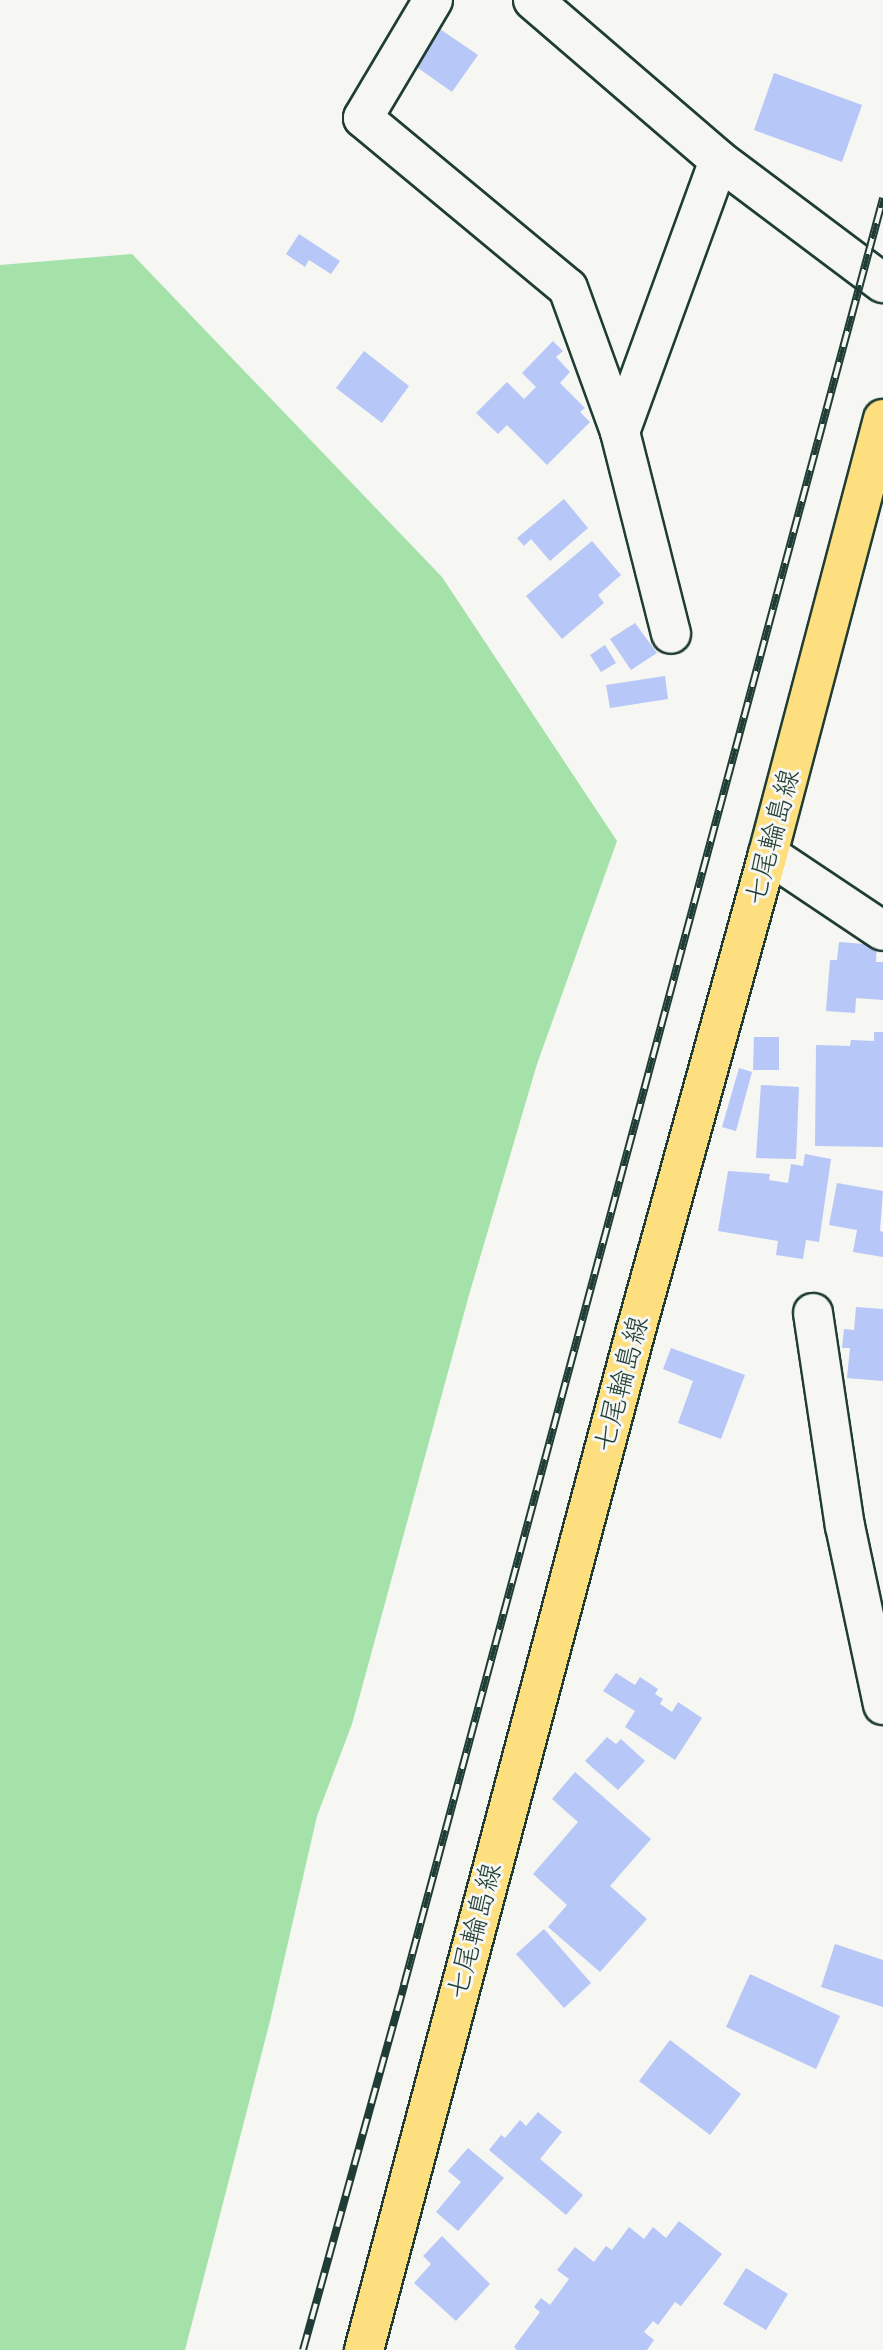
<!DOCTYPE html>
<html>
<head>
<meta charset="utf-8">
<style>
	body { margin:0 }
	#map { position:relative; width:883px; height:2350px; overflow:hidden; background:#f6f6f2; font-family:Caveat,"Klee One",sans-serif }
	div>[style] { position:absolute }
	[style*='--x'] { left:calc(var(--x)*1px); top:calc(var(--y)*1px); width:calc(var(--w)*1px); rotate:calc(var(--a)*1deg) }
	.green>* { inset:0; background:#a4e2aa }
	.building>* { inset:0; background:#b7c7f7 }
	.roads { filter:drop-shadow(2px 0 #1f3d34) drop-shadow(-2px 0 #1f3d34) drop-shadow(0 2px #1f3d34) drop-shadow(0 -2px #1f3d34) }
	.minor>* { height:38px; margin:-19px; padding:0 19px; transform-origin:19px; border-radius:19px; background:#f6f6f2 }
	.primary>* { height:38px; margin:-19px; padding:0 19px; transform-origin:19px; border-radius:19px; background:#fedf80 }
	.rail>* { height:8px; margin-top:-4px; transform-origin:0; background:repeating-linear-gradient(90deg,#f6f6f2 0 16px,#1f3d34 0 32px); box-sizing:border-box; border-block:2px solid #1f3d34 }
	span { translate:-50% -50%; white-space:nowrap; text-align:center; line-height:1.15; -webkit-text-stroke:6px #f6f6f2; paint-order:stroke }
	.street-label { font-size:28px; color:#1f3d34 }
</style>
</head>
<body>
<div id="map">
	<div class="green">
		<i style="clip-path:polygon(132px 254px,442px 577px,617px 841px,537px 1064px,469px 1295px,352px 1724px,317px 1816px,270px 2021px,185px 2350px,0 2350px,0 265px)"></i>
	</div>
	<div class="building">
		<i style="clip-path:polygon(437px 27px,478px 55px,452px 92px,411px 63px)"></i>
		<i style="clip-path:polygon(774px 73px,862px 105px,842px 162px,754px 130px)"></i>
		<i style="clip-path:polygon(299px 234px,340px 261px,331px 274px,309px 260px,305px 267px,286px 254px)"></i>
		<i style="clip-path:polygon(553px 341px,563px 351px,556px 357px,570px 372px,560px 383px,585px 408px,580px 412px,590px 422px,547px 465px,507px 425px,498px 434px,476px 413px,507px 382px,524px 399px,536px 387px,522px 373px)"></i>
		<i style="clip-path:polygon(364px 351px,409px 386px,382px 423px,336px 388px)"></i>
		<i style="clip-path:polygon(564px 499px,588px 528px,550px 561px,531px 539px,524px 546px,517px 538px)"></i>
		<i style="clip-path:polygon(592px 541px,621px 575px,598px 595px,604px 603px,562px 639px,526px 596px)"></i>
		<i style="clip-path:polygon(635px 623px,657px 653px,631px 670px,610px 639px)"></i>
		<i style="clip-path:polygon(605px 645px,616px 663px,601px 672px,590px 655px)"></i>
		<i style="clip-path:polygon(665px 676px,668px 699px,610px 708px,606px 685px)"></i>
		<i style="clip-path:polygon(839px 942px,877px 945px,876px 962px,883px 962px,883px 1000px,856px 998px,855px 1013px,826px 1011px,830px 960px,837px 960px)"></i>
		<i style="clip-path:polygon(874px 1032px,883px 1032px,883px 1147px,815px 1146px,816px 1045px,850px 1046px,851px 1040px,874px 1041px)"></i>
		<i style="clip-path:polygon(754px 1037px,779px 1037px,779px 1070px,753px 1070px)"></i>
		<i style="clip-path:polygon(739px 1068px,752px 1072px,736px 1131px,722px 1127px)"></i>
		<i style="clip-path:polygon(761px 1085px,799px 1087px,796px 1159px,756px 1158px)"></i>
		<i style="clip-path:polygon(805px 1154px,831px 1159px,819px 1242px,806px 1240px,803px 1259px,776px 1255px,778px 1241px,718px 1231px,728px 1171px,770px 1174px,769px 1180px,788px 1183px,791px 1164px,803px 1166px)"></i>
		<i style="clip-path:polygon(837px 1183px,883px 1191px,880px 1231px,883px 1232px,883px 1257px,853px 1252px,857px 1230px,829px 1225px)"></i>
		<i style="clip-path:polygon(856px 1307px,883px 1309px,883px 1381px,847px 1378px,850px 1348px,842px 1348px,844px 1329px,854px 1330px)"></i>
		<i style="clip-path:polygon(671px 1348px,745px 1375px,721px 1439px,678px 1423px,693px 1381px,663px 1369px)"></i>
		<i style="clip-path:polygon(616px 1673px,635px 1685px,640px 1677px,658px 1689px,655px 1694px,663px 1699px,660px 1704px,672px 1712px,678px 1702px,702px 1718px,675px 1760px,625px 1727px,635px 1711px,603px 1691px)"></i>
		<i style="clip-path:polygon(607px 1737px,616px 1744px,621px 1739px,645px 1761px,618px 1790px,585px 1761px)"></i>
		<i style="clip-path:polygon(575px 1772px,651px 1839px,610px 1886px,647px 1919px,600px 1972px,548px 1927px,567px 1905px,533px 1874px,578px 1822px,552px 1799px)"></i>
		<i style="clip-path:polygon(544px 1929px,591px 1983px,564px 2008px,516px 1954px)"></i>
		<i style="clip-path:polygon(835px 1944px,883px 1960px,883px 2007px,821px 1987px)"></i>
		<i style="clip-path:polygon(750px 1974px,840px 2016px,816px 2069px,726px 2027px)"></i>
		<i style="clip-path:polygon(670px 2040px,741px 2094px,710px 2135px,639px 2081px)"></i>
		<i style="clip-path:polygon(538px 2112px,562px 2132px,540px 2159px,583px 2195px,566px 2215px,489px 2150px,501px 2135px,505px 2138px,520px 2120px,526px 2126px)"></i>
		<i style="clip-path:polygon(468px 2148px,504px 2178px,458px 2231px,436px 2212px,461px 2182px,448px 2171px)"></i>
		<i style="clip-path:polygon(679px 2221px,722px 2254px,681px 2306px,675px 2302px,658px 2325px,653px 2321px,644px 2332px,654px 2340px,647px 2350px,517px 2350px,514px 2347px,540px 2312px,534px 2307px,541px 2298px,550px 2305px,569px 2279px,557px 2270px,575px 2247px,594px 2262px,606px 2246px,612px 2250px,629px 2227px,644px 2239px,653px 2227px,666px 2238px)"></i>
		<i style="clip-path:polygon(442px 2236px,490px 2284px,456px 2321px,414px 2283px,431px 2264px,423px 2256px)"></i>
		<i style="clip-path:polygon(746px 2268px,788px 2294px,766px 2330px,723px 2304px)"></i>
	</div>
	<div class="roads">
		<div class="minor">
			<i style="--x:433;--y:0;--w:137;--a:120.7"></i>
			<i style="--x:363;--y:118;--w:266;--a:39.7"></i>
			<i style="--x:568;--y:288;--w:153;--a:70.1"></i>
			<i style="--x:620;--y:432;--w:289;--a:-70"></i>
			<i style="--x:533;--y:0;--w:245;--a:40.7"></i>
			<i style="--x:719;--y:160;--w:205;--a:36.9"></i>
			<i style="--x:620;--y:432;--w:208;--a:75.8"></i>
			<i style="--x:768;--y:854;--w:138;--a:33.8"></i>
			<i style="--x:813;--y:1313;--w:215;--a:81.5"></i>
			<i style="--x:845;--y:1526;--w:183;--a:78"></i>
		</div>
		<div class="primary">
			<i style="--x:364;--y:2350;--w:1056;--a:-75.07"></i>
			<i style="--x:636;--y:1330;--w:494;--a:-74.5"></i>
			<i style="--x:768;--y:854;--w:450;--a:-75.2"></i>
		</div>
	</div>
	<div class="rail">
		<i style="--x:303;--y:2350;--w:379;--a:-74.5"></i>
		<i style="--x:404;--y:1985;--w:1850;--a:-74.99"></i>
	</div>
	<div class="street-label">
		<span style="left:772px;top:837px;rotate:-75deg">七尾輪島線</span>
		<span style="left:621px;top:1384px;rotate:-75deg">七尾輪島線</span>
		<span style="left:474px;top:1931px;rotate:-75deg">七尾輪島線</span>
	</div>
</div>
</body>
</html>
